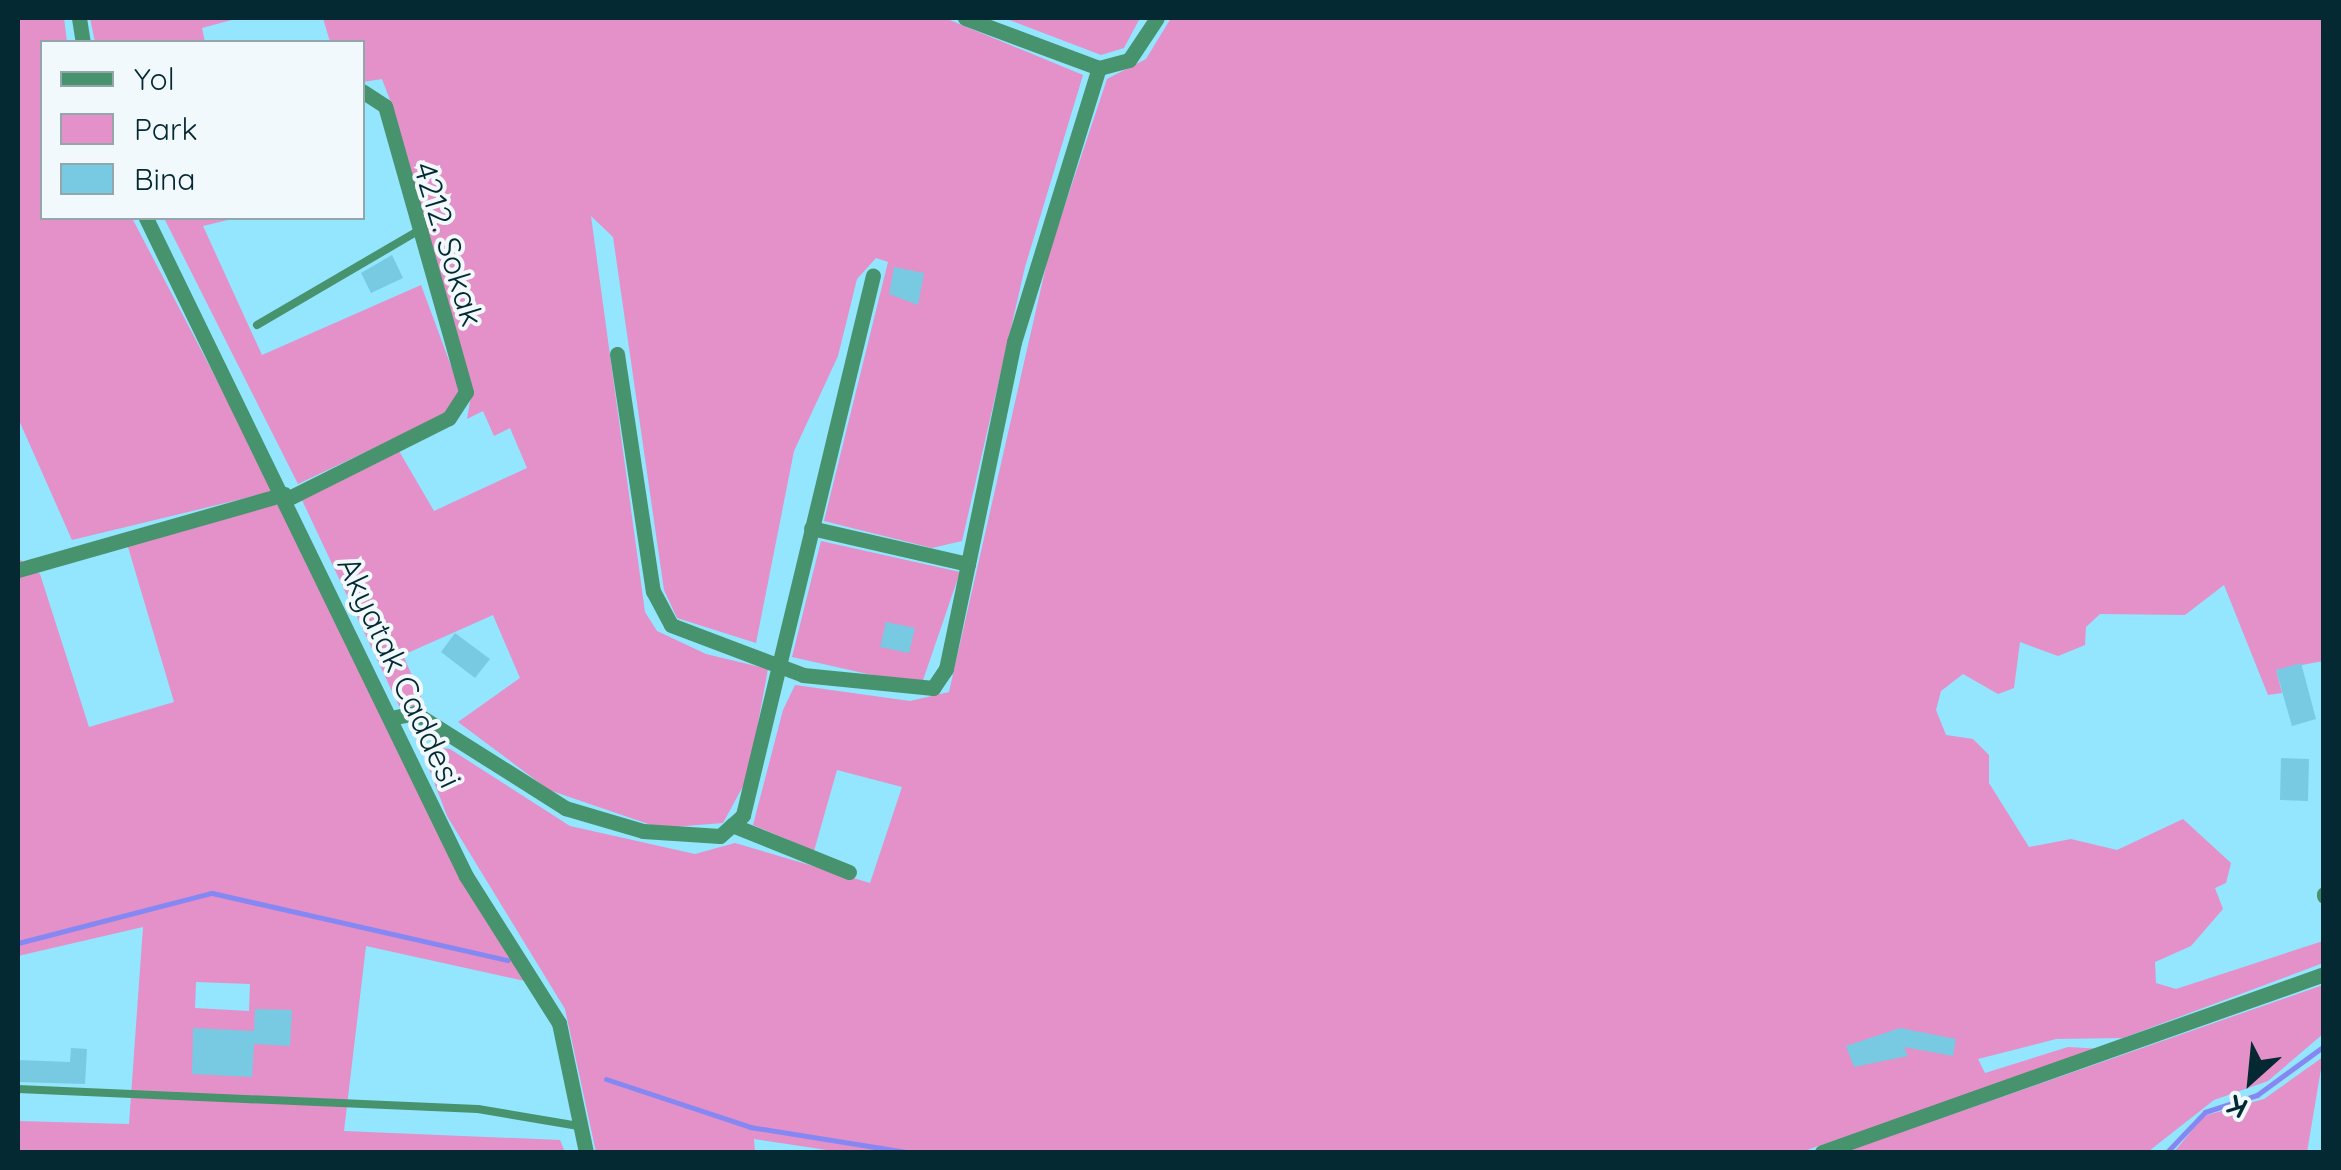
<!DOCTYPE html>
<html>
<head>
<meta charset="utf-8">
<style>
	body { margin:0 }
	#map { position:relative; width:2341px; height:1170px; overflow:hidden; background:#94e5fe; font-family:Quicksand,sans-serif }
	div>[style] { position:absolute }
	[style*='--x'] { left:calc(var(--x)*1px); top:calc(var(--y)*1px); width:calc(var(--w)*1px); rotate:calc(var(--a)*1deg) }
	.green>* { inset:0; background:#e391c8 }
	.stream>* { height:5px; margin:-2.5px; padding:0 2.5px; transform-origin:2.5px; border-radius:2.5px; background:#8588f2 }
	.building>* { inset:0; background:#78c9e2 }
	.lane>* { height:8px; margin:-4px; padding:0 4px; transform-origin:4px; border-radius:4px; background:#46936d }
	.street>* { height:15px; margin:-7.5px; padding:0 7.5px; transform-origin:7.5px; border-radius:7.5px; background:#46936d }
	span { translate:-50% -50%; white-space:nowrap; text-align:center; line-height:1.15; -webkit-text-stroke:8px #f2f9fc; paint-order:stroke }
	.street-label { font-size:32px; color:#052933 }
	.frame { position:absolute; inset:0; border:20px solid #052933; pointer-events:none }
	.legend { position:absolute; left:40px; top:40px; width:325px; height:180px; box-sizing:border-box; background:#f2f9fc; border:2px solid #93a6ac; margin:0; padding:12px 18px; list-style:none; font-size:30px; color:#052933 }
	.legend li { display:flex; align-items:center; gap:20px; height:50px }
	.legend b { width:50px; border:2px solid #93a6ac }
	.north { position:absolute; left:2201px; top:1030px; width:100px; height:100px; -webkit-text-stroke:8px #f2f9fc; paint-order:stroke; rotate:207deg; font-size:28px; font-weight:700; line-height:40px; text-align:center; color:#052933 }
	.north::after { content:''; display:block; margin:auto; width:35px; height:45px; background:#052933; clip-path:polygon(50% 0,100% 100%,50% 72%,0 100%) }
</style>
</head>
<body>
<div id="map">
	<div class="green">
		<i style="clip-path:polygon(18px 18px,64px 18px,67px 42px,42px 42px,42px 218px,132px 218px,275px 491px,72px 540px,18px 418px)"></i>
		<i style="clip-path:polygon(90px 18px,239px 18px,202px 28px,205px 42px,95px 42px)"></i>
		<i style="clip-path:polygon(323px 18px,945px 18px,1083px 75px,1025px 267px,962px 541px,932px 548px,824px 521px,888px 262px,876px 258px,857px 279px,838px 356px,794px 451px,756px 643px,677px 618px,664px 590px,613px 237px,591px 216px,645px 612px,657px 631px,706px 654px,768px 669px,748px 777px,723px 823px,660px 828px,549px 790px,458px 722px,520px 678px,493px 615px,403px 655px,425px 706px,399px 706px,302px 500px,399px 451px,434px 511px,527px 468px,510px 428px,494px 436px,483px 411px,467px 419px,472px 390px,390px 100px,382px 79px,363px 82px,362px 42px,330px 42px)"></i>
		<i style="clip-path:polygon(1004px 18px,1140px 18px,1124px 48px,1101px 55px)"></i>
		<i style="clip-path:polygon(1171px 18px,2323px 18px,2323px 661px,2276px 670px,2282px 693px,2268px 695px,2224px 585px,2185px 615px,2100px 614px,2086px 627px,2085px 645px,2058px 656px,2020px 642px,2014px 688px,1998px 694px,1963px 674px,1941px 691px,1936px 710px,1946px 735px,1973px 739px,1989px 755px,1989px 783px,2029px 847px,2071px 839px,2117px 850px,2183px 819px,2231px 863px,2226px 883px,2215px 888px,2223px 909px,2191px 946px,2155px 962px,2156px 983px,2176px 989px,2323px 941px,2323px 963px,2123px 1038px,2056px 1039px,1978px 1059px,1985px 1073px,2068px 1047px,2103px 1049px,1801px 1152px,840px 1152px,754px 1139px,755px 1152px,596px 1152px,565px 1009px,447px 816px,425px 758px,431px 747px,450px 749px,570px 826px,695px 854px,735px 843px,870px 883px,902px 787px,837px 770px,814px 851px,753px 825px,783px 710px,795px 685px,910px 701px,949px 692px,1049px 253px,1107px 79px,1146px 59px)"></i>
		<i style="clip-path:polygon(164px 218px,236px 218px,203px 226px,262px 355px,421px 285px,460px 390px,446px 414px,298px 484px)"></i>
		<i style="clip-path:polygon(evenodd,275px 504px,286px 509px,334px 620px,525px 981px,366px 946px,344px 1131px,560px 1140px,565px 1152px,18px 1152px,18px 1121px,129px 1124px,143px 927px,18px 956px,18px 558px,40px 574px,89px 727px,174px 702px,128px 547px,275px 504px,196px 982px,250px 984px,249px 1011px,195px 1008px,196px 982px)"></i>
		<i style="clip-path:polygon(821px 541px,960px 572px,921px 686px,792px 657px)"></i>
		<i style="clip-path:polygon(2323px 985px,2323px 1034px,2268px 1081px,2214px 1100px,2149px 1151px,1844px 1152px)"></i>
		<i style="clip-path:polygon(2323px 1057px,2307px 1152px,2174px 1152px,2204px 1116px,2264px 1099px)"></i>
	</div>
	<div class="stream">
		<i style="--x:18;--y:943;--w:200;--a:-14.5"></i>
		<i style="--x:212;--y:893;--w:303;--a:12.8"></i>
		<i style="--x:606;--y:1079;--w:152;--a:18.4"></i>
		<i style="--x:750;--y:1127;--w:158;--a:9.1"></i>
		<i style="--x:2167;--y:1152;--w:55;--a:-46.5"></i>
		<i style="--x:2205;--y:1112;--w:55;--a:-18.1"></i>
		<i style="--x:2257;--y:1095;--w:83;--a:-36.2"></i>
	</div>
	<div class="building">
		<i style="clip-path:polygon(392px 255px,403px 278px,371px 293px,361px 273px)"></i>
		<i style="clip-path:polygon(894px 267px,924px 273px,918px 305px,889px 294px)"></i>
		<i style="clip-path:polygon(886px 622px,915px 628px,909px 653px,880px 647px)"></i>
		<i style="clip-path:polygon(455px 633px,490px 659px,475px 678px,441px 652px)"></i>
		<i style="clip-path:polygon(2301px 663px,2316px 719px,2292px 726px,2276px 670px)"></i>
		<i style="clip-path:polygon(2281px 758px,2309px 759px,2308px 801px,2280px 800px)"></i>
		<i style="clip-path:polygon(255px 1009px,292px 1010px,290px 1046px,254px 1044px,252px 1077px,192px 1074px,193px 1028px,254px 1031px)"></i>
		<i style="clip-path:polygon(1900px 1028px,1956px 1039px,1953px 1056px,1904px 1047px,1908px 1056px,1854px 1067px,1846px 1046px)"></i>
		<i style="clip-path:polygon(71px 1048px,87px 1049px,85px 1084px,18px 1082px,18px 1060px,70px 1062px)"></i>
	</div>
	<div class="lane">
		<i style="--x:257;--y:325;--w:184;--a:-30.3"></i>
		<i style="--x:18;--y:1089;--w:460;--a:2.5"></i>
		<i style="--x:478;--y:1109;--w:102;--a:9.6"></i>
	</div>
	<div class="street">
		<i style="--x:79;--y:18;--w:24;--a:81"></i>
		<i style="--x:965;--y:18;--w:143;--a:20.5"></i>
		<i style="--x:1099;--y:68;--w:31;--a:-15"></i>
		<i style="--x:1129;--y:60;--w:50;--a:-56.3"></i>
		<i style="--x:146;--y:218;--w:732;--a:64.07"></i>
		<i style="--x:466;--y:876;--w:174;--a:57.7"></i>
		<i style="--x:559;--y:1023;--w:132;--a:78.2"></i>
		<i style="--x:617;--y:354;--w:240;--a:81.4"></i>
		<i style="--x:653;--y:591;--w:38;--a:62"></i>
		<i style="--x:671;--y:625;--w:141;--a:20.7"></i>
		<i style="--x:803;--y:675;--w:131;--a:5.7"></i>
		<i style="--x:933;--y:688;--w:23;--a:-56"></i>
		<i style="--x:946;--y:669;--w:107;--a:-78.2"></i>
		<i style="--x:968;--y:564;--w:161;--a:-167.1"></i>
		<i style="--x:287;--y:499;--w:181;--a:-26.6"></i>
		<i style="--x:449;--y:418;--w:31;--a:-57"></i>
		<i style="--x:466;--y:392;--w:297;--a:-105.8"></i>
		<i style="--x:385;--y:106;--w:27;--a:-147"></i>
		<i style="--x:968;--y:564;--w:227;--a:-78.3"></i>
		<i style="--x:1014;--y:342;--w:287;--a:-72.8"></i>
		<i style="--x:18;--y:570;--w:277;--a:-15.9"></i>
		<i style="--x:391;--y:718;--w:25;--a:-12"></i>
		<i style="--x:415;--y:713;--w:178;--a:32.3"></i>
		<i style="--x:565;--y:808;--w:81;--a:16.4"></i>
		<i style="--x:643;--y:831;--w:77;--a:3.7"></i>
		<i style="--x:720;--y:836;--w:31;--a:-42"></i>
		<i style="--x:743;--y:815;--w:555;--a:-76.46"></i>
		<i style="--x:732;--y:825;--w:126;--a:21.9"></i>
		<i style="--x:2324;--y:894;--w:2;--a:90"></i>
		<i style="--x:1822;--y:1152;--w:533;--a:-19.52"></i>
	</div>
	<div class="street-label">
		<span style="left:449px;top:244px;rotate:73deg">4212. Sokak</span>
		<span style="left:400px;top:672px;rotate:65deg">Akyatak Caddesi</span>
	</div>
	<div class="frame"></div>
	<ul class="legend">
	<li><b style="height:12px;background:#46936d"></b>Yol</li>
	<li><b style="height:28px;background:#e391c8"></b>Park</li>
	<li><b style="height:28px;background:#78c9e2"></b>Bina</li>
	</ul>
	<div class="north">K</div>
</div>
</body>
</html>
